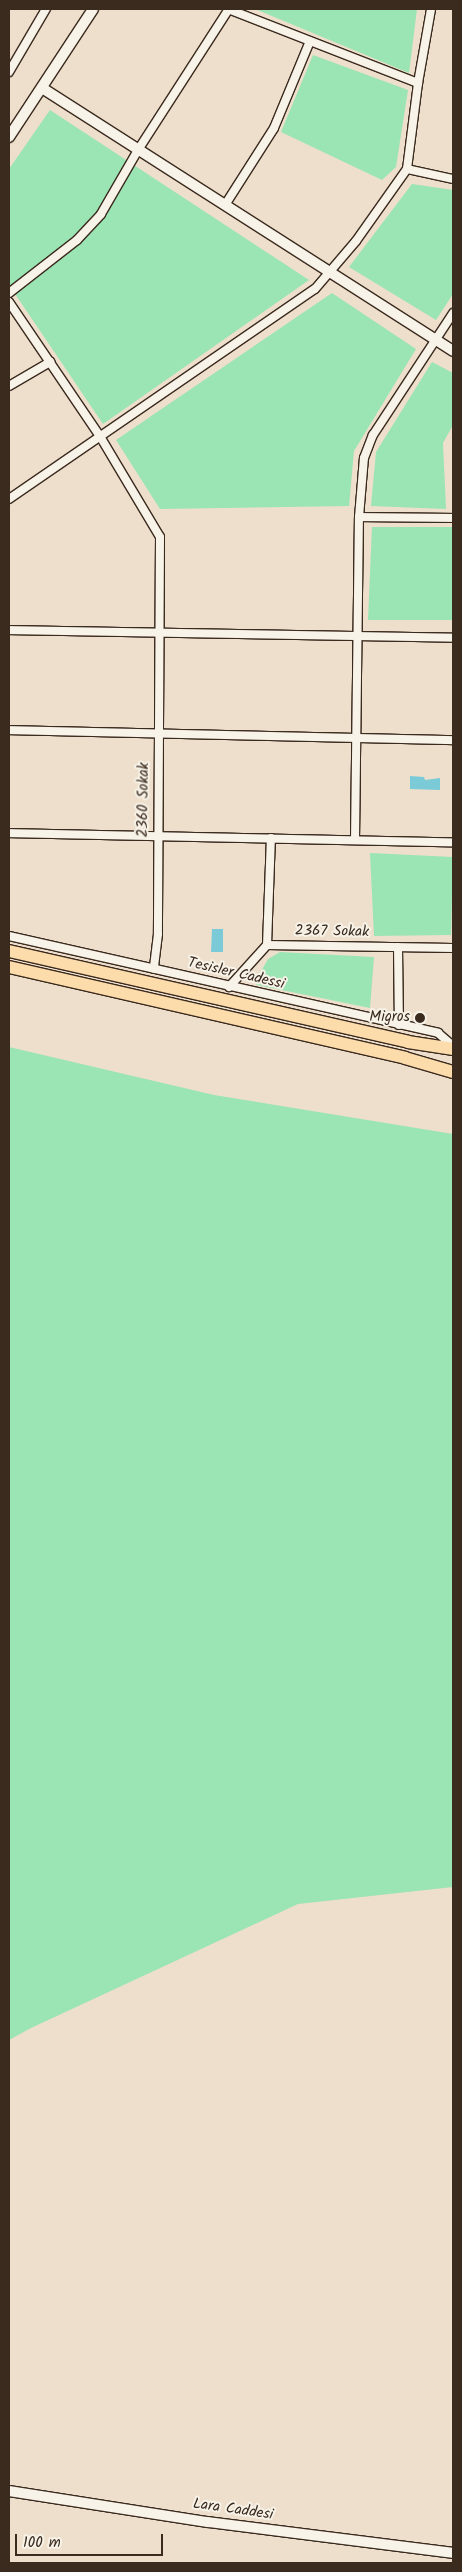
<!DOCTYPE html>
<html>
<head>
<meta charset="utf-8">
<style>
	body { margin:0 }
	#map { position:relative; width:462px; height:2572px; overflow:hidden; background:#eddfcb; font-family:Kalam,sans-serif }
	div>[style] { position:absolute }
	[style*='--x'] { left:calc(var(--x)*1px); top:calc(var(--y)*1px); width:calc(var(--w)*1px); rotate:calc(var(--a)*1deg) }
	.green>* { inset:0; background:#9be4b3 }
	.water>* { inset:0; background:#7bcad7 }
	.roads { filter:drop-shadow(1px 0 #3b2a1e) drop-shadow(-1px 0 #3b2a1e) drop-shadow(0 1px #3b2a1e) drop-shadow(0 -1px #3b2a1e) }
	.minor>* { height:8px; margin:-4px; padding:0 4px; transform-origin:4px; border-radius:4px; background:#f7f3e8 }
	.tertiary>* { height:10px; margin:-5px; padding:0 5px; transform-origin:5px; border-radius:5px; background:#f7f3e8 }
	.primary>* { height:12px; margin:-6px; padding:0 6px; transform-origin:6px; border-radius:6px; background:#fddcac }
	.dots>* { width:14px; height:14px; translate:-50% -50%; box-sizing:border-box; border:2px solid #f7f3e8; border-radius:50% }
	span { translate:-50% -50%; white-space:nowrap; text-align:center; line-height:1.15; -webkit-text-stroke:4px #f7f3e8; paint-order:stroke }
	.street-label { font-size:15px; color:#3b2a1e }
	.poi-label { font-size:15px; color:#3b2a1e }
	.right { translate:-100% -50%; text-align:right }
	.frame { position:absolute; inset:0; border:10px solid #3b2a1e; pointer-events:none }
	.scale { position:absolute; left:15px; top:2534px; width:148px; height:22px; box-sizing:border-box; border:2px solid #3b2a1e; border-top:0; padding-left:6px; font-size:15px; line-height:18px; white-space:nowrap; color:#3b2a1e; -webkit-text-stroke:4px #f7f3e8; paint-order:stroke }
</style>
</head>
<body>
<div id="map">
	<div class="green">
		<i style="clip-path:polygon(255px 9px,417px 9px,409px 73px)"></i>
		<i style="clip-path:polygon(313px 55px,408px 90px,396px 167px,382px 180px,281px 132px)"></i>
		<i style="clip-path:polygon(50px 110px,309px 280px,103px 424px,9px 285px,9px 169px)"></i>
		<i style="clip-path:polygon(412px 184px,453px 190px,453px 294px,436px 320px,349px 267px)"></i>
		<i style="clip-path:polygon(332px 293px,416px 349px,354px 451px,349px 506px,160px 509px,116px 440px)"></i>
		<i style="clip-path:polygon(432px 362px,453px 373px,453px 425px,443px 443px,446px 509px,371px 506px,376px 452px)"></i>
		<i style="clip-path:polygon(372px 527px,453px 527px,453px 620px,368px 620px)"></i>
		<i style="clip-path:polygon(370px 853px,453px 857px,451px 935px,374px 936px)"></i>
		<i style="clip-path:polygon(280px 952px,374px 957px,370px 1008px,257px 985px,255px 982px,268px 959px)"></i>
		<i style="clip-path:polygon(9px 1047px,214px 1095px,453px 1134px,453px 1887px,298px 1904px,31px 2028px,9px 2040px)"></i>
	</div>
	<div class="water">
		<i style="clip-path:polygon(410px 776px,424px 777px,425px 780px,440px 778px,440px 790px,410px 789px)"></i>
		<i style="clip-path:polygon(212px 929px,223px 929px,223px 952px,211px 952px)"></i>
	</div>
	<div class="roads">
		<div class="minor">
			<i style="--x:228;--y:9;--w:204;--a:21.3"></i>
			<i style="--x:9;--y:72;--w:73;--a:-59.6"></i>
			<i style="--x:407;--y:169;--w:47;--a:12.3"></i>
			<i style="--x:225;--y:205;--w:91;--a:-57.5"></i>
			<i style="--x:274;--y:128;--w:94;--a:-67.5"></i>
			<i style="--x:9;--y:293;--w:86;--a:-37.9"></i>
			<i style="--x:77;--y:240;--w:35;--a:-47"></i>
			<i style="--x:101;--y:214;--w:74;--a:-60"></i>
			<i style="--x:138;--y:150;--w:168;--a:-57.2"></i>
			<i style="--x:9;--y:302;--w:164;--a:55.9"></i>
			<i style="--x:101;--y:438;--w:115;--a:59.2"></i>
			<i style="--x:160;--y:537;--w:397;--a:90.3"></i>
			<i style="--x:158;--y:934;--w:35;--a:97"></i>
			<i style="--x:9;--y:386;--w:48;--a:-30.3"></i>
			<i style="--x:9;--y:499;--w:371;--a:-34.5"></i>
			<i style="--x:315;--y:289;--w:63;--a:-49.5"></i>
			<i style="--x:356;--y:241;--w:88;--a:-54.7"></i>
			<i style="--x:407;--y:169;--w:87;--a:-82.7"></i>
			<i style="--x:418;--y:83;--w:75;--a:-80"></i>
			<i style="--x:359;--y:517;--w:94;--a:0.6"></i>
			<i style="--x:9;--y:630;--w:444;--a:1"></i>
			<i style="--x:9;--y:730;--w:444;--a:1.3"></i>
			<i style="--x:9;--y:833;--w:444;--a:1.2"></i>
			<i style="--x:355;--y:840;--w:323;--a:-89.3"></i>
			<i style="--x:359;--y:517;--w:59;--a:-85.2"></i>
			<i style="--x:364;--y:458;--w:25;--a:-69"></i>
			<i style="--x:373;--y:435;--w:146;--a:-56.7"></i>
			<i style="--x:9;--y:936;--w:440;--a:12.7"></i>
			<i style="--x:438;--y:1033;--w:20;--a:41"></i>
			<i style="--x:267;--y:945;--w:107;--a:-87.9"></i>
			<i style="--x:398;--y:947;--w:78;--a:89.3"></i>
			<i style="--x:229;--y:987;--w:57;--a:-47.9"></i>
			<i style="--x:267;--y:945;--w:186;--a:0.9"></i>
		</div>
		<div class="tertiary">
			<i style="--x:42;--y:88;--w:488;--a:32.6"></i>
			<i style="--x:9;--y:137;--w:153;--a:-56.7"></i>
			<i style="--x:9;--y:2491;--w:201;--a:8.9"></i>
			<i style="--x:208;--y:2522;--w:247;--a:7.2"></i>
		</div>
		<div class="primary">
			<i style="--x:9;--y:951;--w:409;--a:12.8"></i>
			<i style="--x:408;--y:1042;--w:46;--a:8.8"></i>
			<i style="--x:9;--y:967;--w:406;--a:12.9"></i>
			<i style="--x:405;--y:1058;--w:50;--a:16.3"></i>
		</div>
	</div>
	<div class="dots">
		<i style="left:420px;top:1018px;background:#3b2a1e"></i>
	</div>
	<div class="street-label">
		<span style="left:144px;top:800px;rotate:-89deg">2360 Sokak</span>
		<span style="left:332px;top:932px;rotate:1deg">2367 Sokak</span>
		<span style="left:236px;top:974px;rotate:13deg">Tesisler Cadessi</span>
		<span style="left:233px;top:2510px;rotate:8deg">Lara Caddesi</span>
	</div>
	<div class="poi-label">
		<span class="right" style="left:410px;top:1018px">Migros</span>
	</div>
	<div class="frame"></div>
	<div class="scale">100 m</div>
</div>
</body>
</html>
